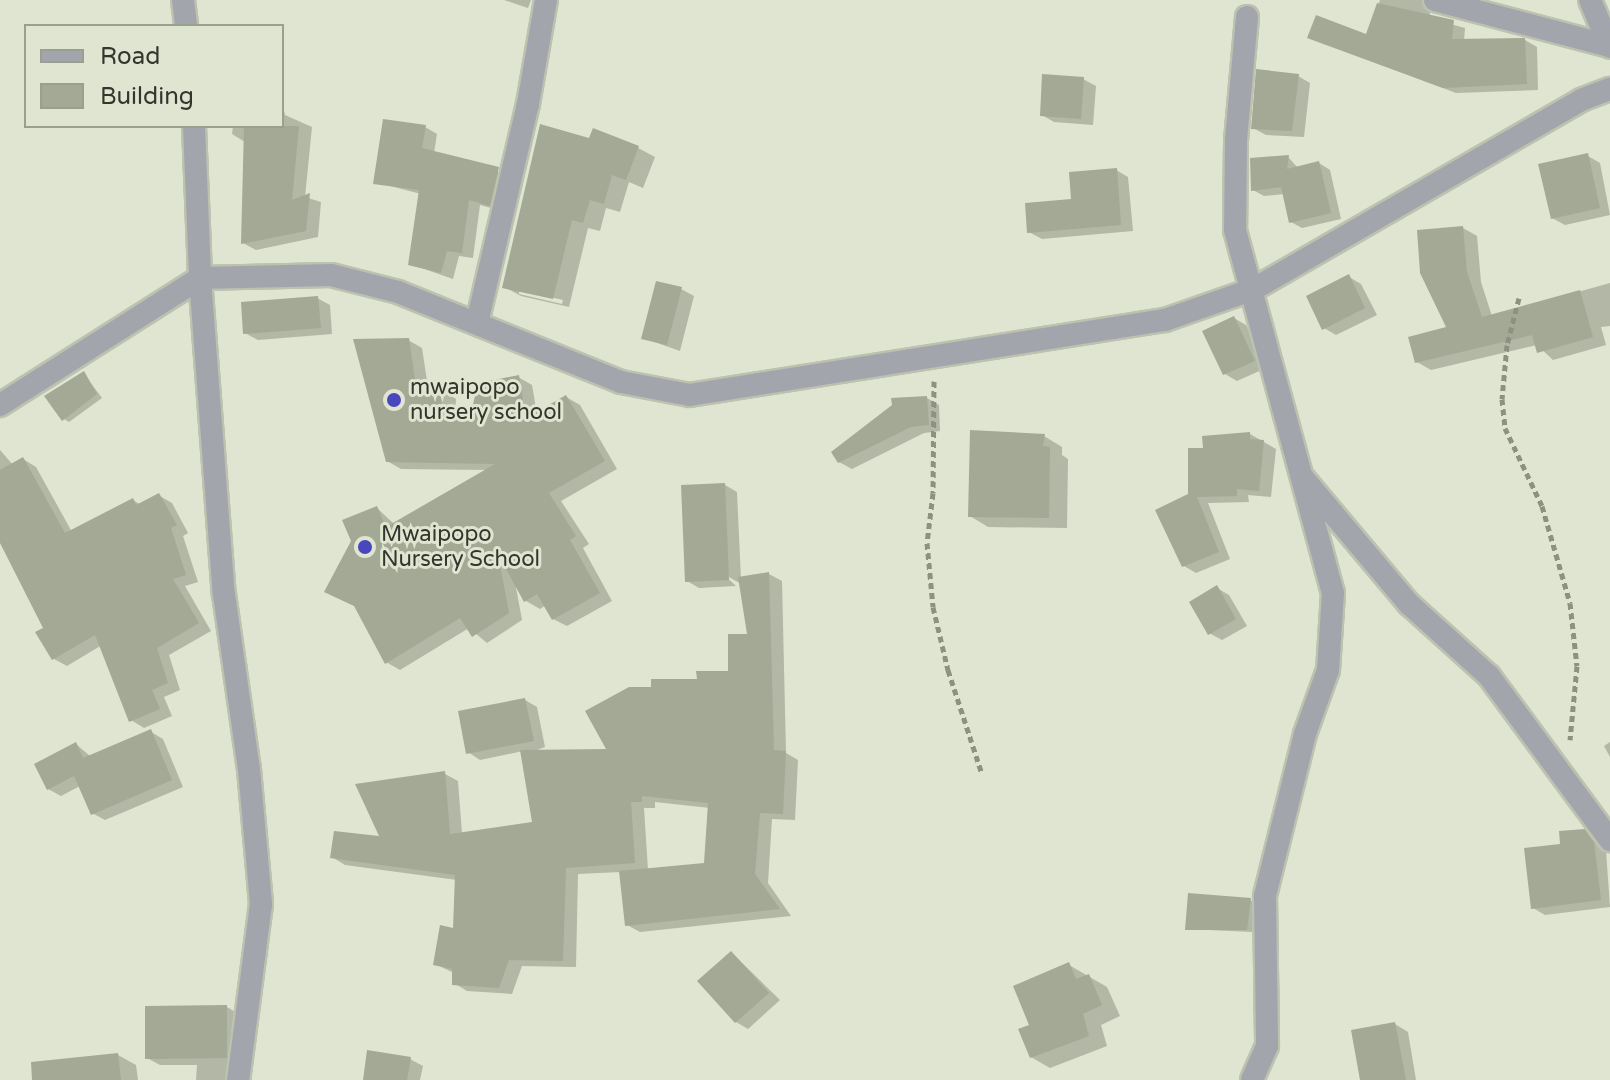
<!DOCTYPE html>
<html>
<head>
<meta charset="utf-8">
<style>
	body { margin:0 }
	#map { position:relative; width:1610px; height:1080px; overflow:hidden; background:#dfe5d0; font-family:"Varela Round",sans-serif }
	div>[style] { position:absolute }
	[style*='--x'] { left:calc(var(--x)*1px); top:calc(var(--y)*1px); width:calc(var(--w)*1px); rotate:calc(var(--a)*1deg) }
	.shadow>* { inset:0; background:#0003 }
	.building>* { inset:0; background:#a3a995 }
	.path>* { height:5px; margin-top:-2.5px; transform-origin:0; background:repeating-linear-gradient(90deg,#8d9182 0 6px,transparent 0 10px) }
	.roads { filter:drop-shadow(2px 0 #bdc2b0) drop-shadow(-2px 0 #bdc2b0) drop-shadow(0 2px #bdc2b0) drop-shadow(0 -2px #bdc2b0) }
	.minor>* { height:22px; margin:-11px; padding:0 11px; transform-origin:11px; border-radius:11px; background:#a3a5ad }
	.dots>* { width:22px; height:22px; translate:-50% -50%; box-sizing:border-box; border:4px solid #dfe5d0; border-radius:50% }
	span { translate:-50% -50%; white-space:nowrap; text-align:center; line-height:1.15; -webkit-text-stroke:6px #dfe5d0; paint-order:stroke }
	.poi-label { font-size:22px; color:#34362e }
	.left { translate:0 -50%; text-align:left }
	.legend { position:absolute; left:24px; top:24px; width:260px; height:104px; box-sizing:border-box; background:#dfe5d0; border:2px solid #9b9f8f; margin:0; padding:10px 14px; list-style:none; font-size:24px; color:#34362e }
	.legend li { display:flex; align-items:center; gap:16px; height:40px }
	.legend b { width:40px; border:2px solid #9b9f8f }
</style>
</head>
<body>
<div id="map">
	<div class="shadow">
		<i style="clip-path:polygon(504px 0,531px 0,528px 8px)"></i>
		<i style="clip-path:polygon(1380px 0,1433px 0,1429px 18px,1465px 28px,1464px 41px,1525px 40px,1537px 47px,1538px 90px,1456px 93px,1310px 38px,1367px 36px)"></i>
		<i style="clip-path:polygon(1298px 76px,1310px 83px,1304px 137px,1266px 135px,1253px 128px)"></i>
		<i style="clip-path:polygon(1083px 79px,1096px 86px,1093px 125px,1054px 122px,1042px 115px)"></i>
		<i style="clip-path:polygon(282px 102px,285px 115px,312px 127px,305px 197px,321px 202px,318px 237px,256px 250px,243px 243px,245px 142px,232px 134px,233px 126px,282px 126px)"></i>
		<i style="clip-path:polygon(425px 127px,437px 134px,434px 153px,510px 176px,502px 211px,480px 205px,473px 258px,459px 256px,453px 279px,410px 264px,421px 194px,375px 182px)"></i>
		<i style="clip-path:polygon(evenodd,590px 141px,638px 148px,655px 157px,643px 188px,629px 182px,620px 212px,606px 208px,600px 231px,588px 228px,569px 307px,521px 296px,504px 287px,590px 141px,519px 290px,563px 300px,562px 304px,519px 294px,519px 290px)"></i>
		<i style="clip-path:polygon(1588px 156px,1600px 163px,1610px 215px,1565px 225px,1552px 218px)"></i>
		<i style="clip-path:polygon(1288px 157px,1298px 168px,1319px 163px,1330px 170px,1341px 219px,1302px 228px,1291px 222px,1284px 194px,1264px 196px,1253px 190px)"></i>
		<i style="clip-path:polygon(1116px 170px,1128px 177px,1133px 231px,1042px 239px,1029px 232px)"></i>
		<i style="clip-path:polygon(1463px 228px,1477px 236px,1481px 282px,1492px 316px,1610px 283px,1610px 326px,1601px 327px,1606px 345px,1553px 360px,1537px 345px,1431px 370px,1417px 362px,1448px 329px)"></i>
		<i style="clip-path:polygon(1349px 277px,1361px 284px,1377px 315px,1336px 335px,1324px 328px)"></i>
		<i style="clip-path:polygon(681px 289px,694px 296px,680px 351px,643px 338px)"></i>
		<i style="clip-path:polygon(317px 298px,330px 305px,332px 334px,258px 340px,245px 333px)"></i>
		<i style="clip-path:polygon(1234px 318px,1246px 325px,1266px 368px,1237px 381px,1225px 374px)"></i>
		<i style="clip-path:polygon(408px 340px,422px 348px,429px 394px,443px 391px,456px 399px,455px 412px,472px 415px,518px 377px,532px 385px,537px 414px,566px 397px,580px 405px,617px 469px,561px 501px,589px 544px,583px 548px,612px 601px,567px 626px,553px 619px,546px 605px,540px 609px,526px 601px,515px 582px,522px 620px,487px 643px,469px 628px,400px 670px,386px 662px,357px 607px,326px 592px,377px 508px,394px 524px,488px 470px,401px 469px,387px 461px)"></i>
		<i style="clip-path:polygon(84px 374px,102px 398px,69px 422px,64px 419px)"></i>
		<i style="clip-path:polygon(927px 398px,939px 405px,940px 431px,924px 433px,852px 469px,839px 462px)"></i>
		<i style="clip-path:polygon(1250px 434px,1276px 449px,1271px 497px,1248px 495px,1249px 502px,1208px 503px,1230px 559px,1196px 573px,1184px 566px,1190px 496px,1205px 450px)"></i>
		<i style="clip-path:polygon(1044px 436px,1062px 447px,1062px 455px,1068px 459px,1067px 528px,988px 527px,970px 516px)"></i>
		<i style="clip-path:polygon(0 450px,13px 465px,23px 459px,36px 467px,72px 532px,133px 500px,141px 505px,158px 495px,172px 503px,188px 533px,183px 536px,198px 582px,185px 586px,211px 631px,169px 655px,180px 690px,164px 697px,172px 716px,144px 728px,131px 720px,102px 645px,67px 666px,54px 659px,46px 629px,0 542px)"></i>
		<i style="clip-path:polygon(evenodd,725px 485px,737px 492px,741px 579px,769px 574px,782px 581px,786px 753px,798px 760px,795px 820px,772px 819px,768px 883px,791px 916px,640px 932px,627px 925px,621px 872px,578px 874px,576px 967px,522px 966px,512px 994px,467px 991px,454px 983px,454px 973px,435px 964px,455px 930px,457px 880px,345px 865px,332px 857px,382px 839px,445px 774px,458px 781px,462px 834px,535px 823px,523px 751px,480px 760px,468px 752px,525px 700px,537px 707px,545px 747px,534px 751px,609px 751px,653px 689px,730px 673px,749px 636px,741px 584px,722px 573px,736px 586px,699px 588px,687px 581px,725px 485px,655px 802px,710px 808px,706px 865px,648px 870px,644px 808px,655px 808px,655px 802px)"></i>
		<i style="clip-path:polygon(1217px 588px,1229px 595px,1247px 626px,1222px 640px,1209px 633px)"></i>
		<i style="clip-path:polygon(151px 732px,163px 739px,183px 787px,105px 820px,92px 813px,80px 786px,61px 796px,48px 789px,76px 744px,91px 757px)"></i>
		<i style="clip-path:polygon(1610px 742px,1610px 757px,1604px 746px)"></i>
		<i style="clip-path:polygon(1584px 832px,1606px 851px,1610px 907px,1545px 915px,1533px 908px,1562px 845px)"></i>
		<i style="clip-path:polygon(1250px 900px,1256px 903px,1252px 932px,1187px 929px)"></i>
		<i style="clip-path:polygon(732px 953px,780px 1000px,748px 1029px,736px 1022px)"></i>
		<i style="clip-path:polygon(1069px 965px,1107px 987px,1120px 1016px,1101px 1025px,1107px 1046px,1050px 1068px,1031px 1057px,1032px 1026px)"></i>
		<i style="clip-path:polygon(227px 1007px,239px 1014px,235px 1080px,196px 1080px,197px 1065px,160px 1065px,147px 1058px)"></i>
		<i style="clip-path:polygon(1395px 1024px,1408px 1032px,1416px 1080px,1362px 1080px)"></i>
		<i style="clip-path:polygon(118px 1055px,136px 1065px,138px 1080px,38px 1080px)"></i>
		<i style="clip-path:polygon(410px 1059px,423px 1066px,420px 1080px,365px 1080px)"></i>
	</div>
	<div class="building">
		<i style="clip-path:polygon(1377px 3px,1454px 20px,1452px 39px,1525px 38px,1527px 84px,1443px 88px,1307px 38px,1316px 15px,1366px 34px)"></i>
		<i style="clip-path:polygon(1256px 69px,1299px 74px,1292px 131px,1251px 129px)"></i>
		<i style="clip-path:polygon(1042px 74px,1084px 77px,1081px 119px,1040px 116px)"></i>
		<i style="clip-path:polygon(383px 119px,426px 125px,422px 148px,499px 167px,490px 206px,469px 200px,462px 253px,447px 251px,441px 273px,408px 265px,419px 190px,373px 184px)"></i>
		<i style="clip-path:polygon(540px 124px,589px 138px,593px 128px,639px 146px,626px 180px,612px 175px,604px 204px,590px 200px,583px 223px,572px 220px,553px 299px,502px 288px)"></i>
		<i style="clip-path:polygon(244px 126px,299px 126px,292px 200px,310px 193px,306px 231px,241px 244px)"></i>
		<i style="clip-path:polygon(1588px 153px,1600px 208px,1551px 219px,1538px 164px)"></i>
		<i style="clip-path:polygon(1289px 155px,1287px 169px,1319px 161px,1331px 213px,1289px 223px,1281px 187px,1251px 191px,1250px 158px)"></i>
		<i style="clip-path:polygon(1117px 168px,1121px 225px,1027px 233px,1025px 203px,1071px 199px,1069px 172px)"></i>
		<i style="clip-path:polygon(1463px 226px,1467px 272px,1482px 317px,1580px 290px,1593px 337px,1537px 353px,1532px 335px,1415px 363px,1408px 337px,1446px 327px,1420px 273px,1417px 230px)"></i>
		<i style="clip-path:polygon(1349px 274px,1365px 308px,1322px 330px,1306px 296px)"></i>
		<i style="clip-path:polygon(656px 281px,682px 287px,667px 345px,641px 339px)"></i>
		<i style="clip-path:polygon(318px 296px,321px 328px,243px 334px,241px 302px)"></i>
		<i style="clip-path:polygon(1234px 316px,1255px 361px,1223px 375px,1202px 331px)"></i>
		<i style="clip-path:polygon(409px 338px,417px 394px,443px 389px,441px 407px,471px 413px,478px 383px,519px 375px,526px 418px,566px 395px,605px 461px,549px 493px,576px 536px,570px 540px,600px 593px,552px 620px,537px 594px,524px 602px,498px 554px,509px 613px,472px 637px,460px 618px,385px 664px,354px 606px,324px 592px,351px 541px,342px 520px,377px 506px,386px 527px,495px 464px,386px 462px,353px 339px)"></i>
		<i style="clip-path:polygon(84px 371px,97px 394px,62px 421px,44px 396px)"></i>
		<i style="clip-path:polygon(927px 396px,929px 425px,911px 427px,838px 463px,831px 452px,892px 405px,891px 398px)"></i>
		<i style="clip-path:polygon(970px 430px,1045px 434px,1043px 446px,1050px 447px,1049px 518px,968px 517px)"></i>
		<i style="clip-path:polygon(1250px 432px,1250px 439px,1264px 440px,1259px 491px,1237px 489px,1237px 496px,1197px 497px,1219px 552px,1182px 567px,1155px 510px,1188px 494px,1188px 448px,1203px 448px,1202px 436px)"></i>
		<i style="clip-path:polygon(23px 457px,65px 533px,133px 498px,136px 505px,159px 493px,177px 525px,171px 528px,186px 575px,173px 579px,199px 623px,157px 648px,168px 683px,152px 690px,160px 709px,129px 722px,95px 635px,52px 660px,35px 632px,43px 628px,0 543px,0 470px)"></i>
		<i style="clip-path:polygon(725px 483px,729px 580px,685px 582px,681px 485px)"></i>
		<i style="clip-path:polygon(769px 572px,774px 750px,786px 751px,783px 814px,760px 813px,755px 874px,780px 909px,625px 926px,619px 871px,704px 863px,708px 803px,642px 796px,642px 802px,631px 802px,635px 863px,566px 868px,563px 961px,509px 960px,499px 988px,452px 985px,452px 969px,433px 965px,440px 925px,453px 928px,455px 875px,330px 858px,334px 831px,379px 836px,355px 784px,445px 771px,450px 834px,532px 822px,520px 750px,606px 749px,585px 711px,629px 687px,651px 687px,651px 679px,697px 679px,696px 671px,728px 671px,728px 634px,747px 634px,738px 577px)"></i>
		<i style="clip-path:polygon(1217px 585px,1236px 619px,1208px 635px,1189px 602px)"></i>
		<i style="clip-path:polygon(525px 698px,534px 741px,466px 754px,458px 711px)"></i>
		<i style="clip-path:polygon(151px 729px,172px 780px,91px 815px,74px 776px,47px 790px,34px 764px,76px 742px,83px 758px)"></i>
		<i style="clip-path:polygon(1585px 829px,1594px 842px,1601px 900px,1531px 909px,1524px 848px,1560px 844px,1559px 831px)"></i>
		<i style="clip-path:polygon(1188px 893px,1251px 898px,1247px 930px,1185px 930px)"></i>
		<i style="clip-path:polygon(731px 951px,769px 993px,735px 1023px,697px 981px)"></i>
		<i style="clip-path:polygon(1069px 962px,1076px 979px,1089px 974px,1102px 1005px,1083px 1014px,1089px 1036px,1030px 1058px,1018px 1029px,1029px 1025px,1013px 986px)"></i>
		<i style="clip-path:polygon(227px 1005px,227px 1058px,145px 1059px,145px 1006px)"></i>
		<i style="clip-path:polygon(1395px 1022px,1406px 1080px,1360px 1080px,1351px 1030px)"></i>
		<i style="clip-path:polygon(367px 1050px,411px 1057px,407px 1080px,363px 1080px)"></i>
		<i style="clip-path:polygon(118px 1053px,121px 1080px,32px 1080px,31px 1062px)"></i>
	</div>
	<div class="path">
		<i style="--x:1519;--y:298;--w:49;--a:104.3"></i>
		<i style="--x:1507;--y:345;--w:54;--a:95.3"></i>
		<i style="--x:1502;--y:399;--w:29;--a:84"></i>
		<i style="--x:1505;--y:428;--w:86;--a:64.6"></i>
		<i style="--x:1542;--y:506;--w:101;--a:73.9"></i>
		<i style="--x:1570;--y:603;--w:63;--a:83.7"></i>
		<i style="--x:1577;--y:666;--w:74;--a:95.4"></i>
		<i style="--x:934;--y:381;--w:112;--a:90.5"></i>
		<i style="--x:933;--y:493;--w:50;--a:96.8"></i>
		<i style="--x:927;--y:543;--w:64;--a:84.6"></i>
		<i style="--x:933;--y:607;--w:65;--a:76.6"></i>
		<i style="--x:948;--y:670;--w:109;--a:71.9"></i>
	</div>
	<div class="roads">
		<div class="minor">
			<i style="--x:183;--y:0;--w:26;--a:83"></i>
			<i style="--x:1435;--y:0;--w:176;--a:14.8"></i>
			<i style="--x:1590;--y:0;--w:51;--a:66.9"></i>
			<i style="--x:1247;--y:17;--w:124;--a:95.1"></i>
			<i style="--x:1236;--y:141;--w:89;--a:90.6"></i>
			<i style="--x:1235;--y:230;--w:376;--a:74.9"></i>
			<i style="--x:1333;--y:593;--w:77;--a:93.7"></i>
			<i style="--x:1328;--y:670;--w:68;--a:109.8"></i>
			<i style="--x:1305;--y:734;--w:167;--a:103.9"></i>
			<i style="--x:1265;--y:896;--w:150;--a:89.2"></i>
			<i style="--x:1267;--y:1046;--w:37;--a:114"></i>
			<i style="--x:194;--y:126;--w:152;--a:87.7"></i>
			<i style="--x:200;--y:278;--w:317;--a:85.7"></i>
			<i style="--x:224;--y:594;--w:177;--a:81.9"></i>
			<i style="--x:249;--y:769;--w:136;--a:84.9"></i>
			<i style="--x:261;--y:904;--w:177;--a:97.4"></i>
			<i style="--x:477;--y:323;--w:225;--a:-76.9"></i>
			<i style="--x:528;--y:104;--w:106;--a:-80.2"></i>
			<i style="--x:0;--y:405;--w:237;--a:-32.4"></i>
			<i style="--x:200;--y:278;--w:131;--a:-1.3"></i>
			<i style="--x:331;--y:275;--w:69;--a:14.2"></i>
			<i style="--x:398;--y:292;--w:240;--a:22"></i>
			<i style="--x:621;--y:382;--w:70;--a:10.7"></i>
			<i style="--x:690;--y:395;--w:481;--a:-9"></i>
			<i style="--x:1165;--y:320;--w:94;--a:-19.2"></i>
			<i style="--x:1254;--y:289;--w:378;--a:-30"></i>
			<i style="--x:1581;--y:100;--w:31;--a:-21"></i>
			<i style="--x:1304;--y:479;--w:163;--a:50"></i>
			<i style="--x:1409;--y:604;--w:108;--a:42"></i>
			<i style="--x:1489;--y:676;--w:204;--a:53.6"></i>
		</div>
	</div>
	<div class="dots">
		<i style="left:394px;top:400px;background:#4847bd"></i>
		<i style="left:365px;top:547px;background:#4847bd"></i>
	</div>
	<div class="poi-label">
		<span class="left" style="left:410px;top:400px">mwaipopo<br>nursery school</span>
		<span class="left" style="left:381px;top:547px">Mwaipopo<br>Nursery School</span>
	</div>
	<ul class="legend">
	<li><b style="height:10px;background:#a3a5ad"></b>Road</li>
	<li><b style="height:22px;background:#a3a995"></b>Building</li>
	</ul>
</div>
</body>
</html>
